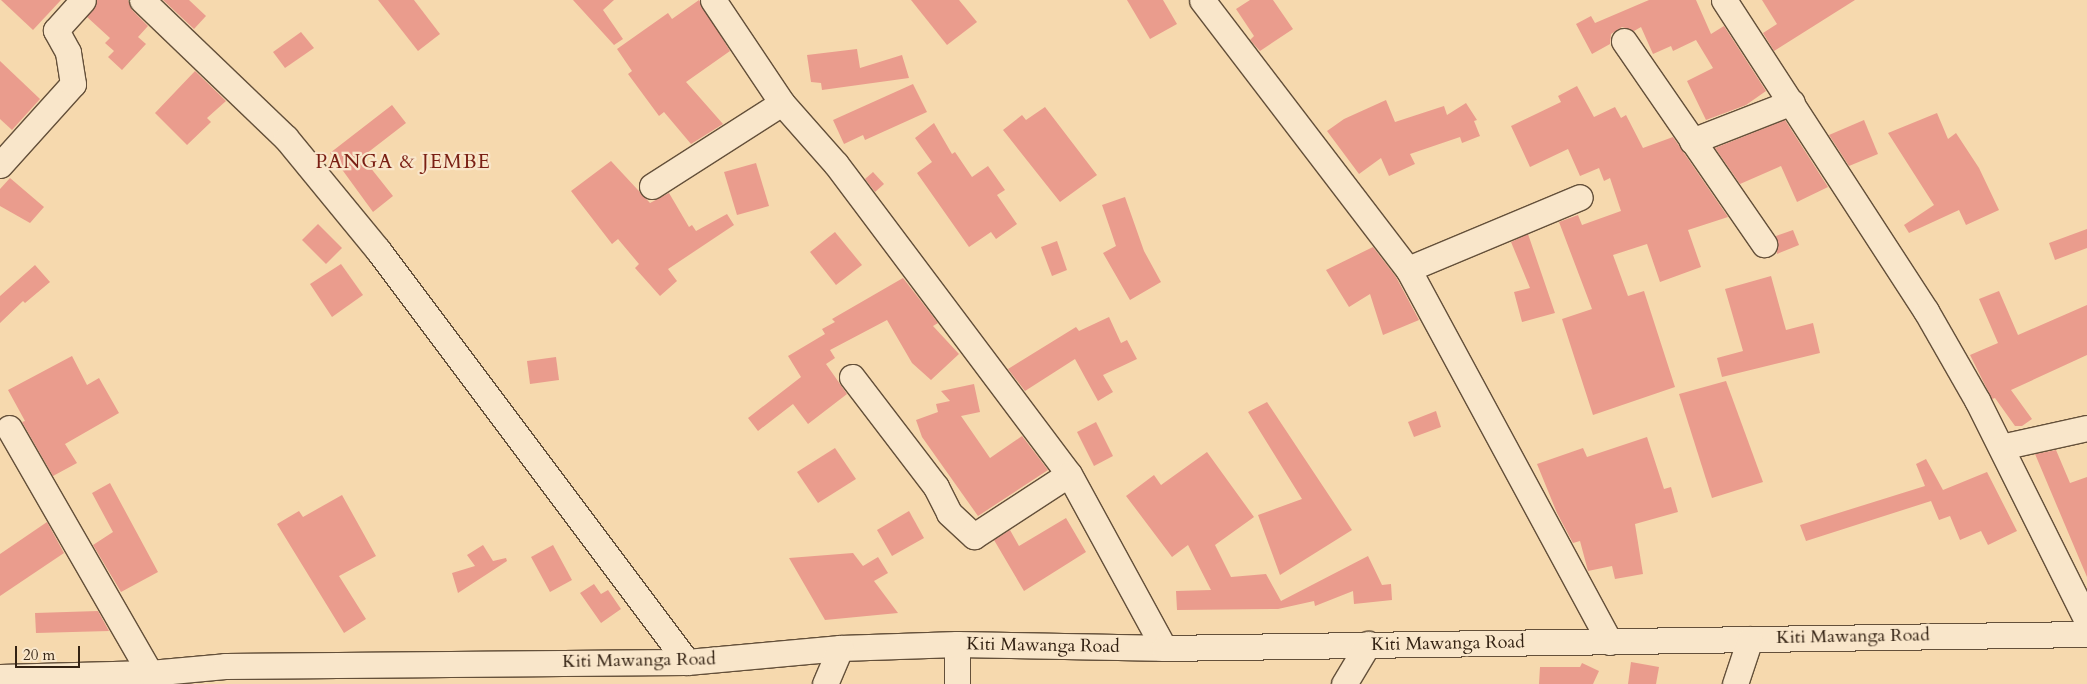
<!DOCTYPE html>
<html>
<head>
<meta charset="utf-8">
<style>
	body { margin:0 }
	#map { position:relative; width:2087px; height:684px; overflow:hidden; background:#f6d9ae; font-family:Cardo,serif }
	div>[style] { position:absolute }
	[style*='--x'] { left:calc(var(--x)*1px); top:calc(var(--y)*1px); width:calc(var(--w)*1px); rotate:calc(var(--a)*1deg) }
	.building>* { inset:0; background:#ea9c8d }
	.roads { filter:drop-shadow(1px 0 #64503a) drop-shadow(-1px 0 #64503a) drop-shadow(0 1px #64503a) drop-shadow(0 -1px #64503a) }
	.street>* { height:25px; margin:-12.5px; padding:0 12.5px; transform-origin:12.5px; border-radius:12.5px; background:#f9e6ca }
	span { translate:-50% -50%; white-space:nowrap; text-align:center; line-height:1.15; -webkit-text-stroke:4.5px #f9e6ca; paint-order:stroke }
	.street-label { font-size:18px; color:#332213 }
	.quarter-label { font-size:20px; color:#7a1f14; letter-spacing:1px }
	.scale { position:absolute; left:15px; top:646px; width:65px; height:22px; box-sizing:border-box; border:2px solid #332213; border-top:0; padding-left:6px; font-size:15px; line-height:18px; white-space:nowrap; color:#332213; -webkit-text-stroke:4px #f9e6ca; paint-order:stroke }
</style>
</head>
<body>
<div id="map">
	<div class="building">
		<i style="clip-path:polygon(1px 0,61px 0,33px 30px)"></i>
		<i style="clip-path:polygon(97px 0,128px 0,132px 10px,148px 26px,138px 37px,146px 44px,122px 70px,108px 57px,114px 51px,105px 43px,110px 38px,87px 17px)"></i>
		<i style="clip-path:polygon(163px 0,189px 0,206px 16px,194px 29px)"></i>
		<i style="clip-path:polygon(378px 0,414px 0,440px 34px,418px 51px)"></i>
		<i style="clip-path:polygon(573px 0,614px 0,603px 10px,623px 39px,614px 45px)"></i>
		<i style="clip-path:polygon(699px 0,730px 51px,686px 82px,723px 124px,691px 144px,664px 112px,659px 116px,628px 74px,632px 71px,617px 49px,668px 13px,672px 19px)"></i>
		<i style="clip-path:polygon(911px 0,959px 0,977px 22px,947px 45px)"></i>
		<i style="clip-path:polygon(1127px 0,1163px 0,1177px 24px,1150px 39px)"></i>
		<i style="clip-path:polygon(1250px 0,1273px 0,1293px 29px,1260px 51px,1250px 40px,1254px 36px,1236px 9px)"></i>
		<i style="clip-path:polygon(1649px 0,1696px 0,1711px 34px,1724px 26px,1766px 91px,1746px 105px,1706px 120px,1687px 81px,1713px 68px,1696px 40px,1673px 51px,1671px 46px,1653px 54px,1641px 27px,1634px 31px,1622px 27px,1611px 34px,1610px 44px,1592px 54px,1576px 24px,1591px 16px,1595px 23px)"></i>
		<i style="clip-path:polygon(1762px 0,1855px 0,1774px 51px,1763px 33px,1777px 24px)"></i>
		<i style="clip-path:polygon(301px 32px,314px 48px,285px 68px,273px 52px)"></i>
		<i style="clip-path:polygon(857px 49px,860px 68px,902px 55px,909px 78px,822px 90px,821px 83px,811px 82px,807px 55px)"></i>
		<i style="clip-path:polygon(0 61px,40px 99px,12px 130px,0 119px)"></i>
		<i style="clip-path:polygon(195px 71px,226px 101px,207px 118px,211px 122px,187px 145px,155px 113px)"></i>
		<i style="clip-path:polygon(913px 84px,927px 112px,865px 140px,863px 135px,844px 144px,833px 120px)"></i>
		<i style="clip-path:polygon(1577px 86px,1594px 117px,1615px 107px,1621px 118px,1626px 115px,1643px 148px,1673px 137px,1728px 217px,1688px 230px,1701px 267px,1660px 282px,1647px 244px,1613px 255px,1628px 296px,1644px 291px,1675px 387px,1593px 415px,1562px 319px,1592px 309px,1559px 222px,1578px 215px,1582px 225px,1621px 211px,1610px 178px,1604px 181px,1599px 168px,1580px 176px,1568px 149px,1530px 167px,1511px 126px,1561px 102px,1558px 96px)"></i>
		<i style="clip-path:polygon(1386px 100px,1395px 122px,1444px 106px,1447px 115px,1466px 103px,1477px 120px,1474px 121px,1480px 136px,1462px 143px,1460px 137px,1410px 154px,1415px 164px,1389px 176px,1381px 158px,1359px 174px,1327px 131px,1344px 119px)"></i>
		<i style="clip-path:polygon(392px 105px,406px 123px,362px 157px,393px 196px,373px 212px,330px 153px)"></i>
		<i style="clip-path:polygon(1045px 107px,1097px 175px,1060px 202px,1003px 130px,1022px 115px,1026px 120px)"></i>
		<i style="clip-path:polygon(1937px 113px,1948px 139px,1956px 133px,1979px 168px,1999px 210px,1966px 225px,1959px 210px,1909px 233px,1904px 225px,1934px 205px,1888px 133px)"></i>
		<i style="clip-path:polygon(1785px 120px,1828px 187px,1797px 202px,1781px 166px,1740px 184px,1715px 148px)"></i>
		<i style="clip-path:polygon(1864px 120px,1878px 154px,1849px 166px,1829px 135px)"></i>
		<i style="clip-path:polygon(934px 123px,952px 154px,955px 152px,972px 177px,988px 166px,1005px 190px,997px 195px,1017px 224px,996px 239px,991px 232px,969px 247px,917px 173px,932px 162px,915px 138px)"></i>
		<i style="clip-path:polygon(611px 161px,650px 203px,669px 193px,689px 227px,692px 225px,696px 231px,727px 214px,734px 225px,668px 269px,677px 281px,660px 296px,635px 268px,639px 264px,618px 239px,612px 244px,571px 191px)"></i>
		<i style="clip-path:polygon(756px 163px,769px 206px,737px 215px,724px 172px)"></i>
		<i style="clip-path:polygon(873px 172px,884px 184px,875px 192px,865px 179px)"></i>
		<i style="clip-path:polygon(10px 178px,44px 207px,30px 223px,0 206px,0 189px)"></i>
		<i style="clip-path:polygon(1125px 197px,1144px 251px,1161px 282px,1130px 300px,1103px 253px,1116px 246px,1102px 205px)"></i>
		<i style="clip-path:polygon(318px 224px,342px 248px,326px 264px,302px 240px)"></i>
		<i style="clip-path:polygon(2087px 229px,2087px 248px,2055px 260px,2049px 243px)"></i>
		<i style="clip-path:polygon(1793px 230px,1799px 245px,1777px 254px,1776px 236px)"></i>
		<i style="clip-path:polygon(835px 232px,862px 265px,836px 285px,810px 252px)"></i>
		<i style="clip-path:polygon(1528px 234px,1555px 313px,1522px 322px,1514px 292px,1530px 288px,1511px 242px)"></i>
		<i style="clip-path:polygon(1057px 241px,1067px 270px,1052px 276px,1041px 247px)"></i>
		<i style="clip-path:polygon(1373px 247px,1396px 277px,1419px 320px,1383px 335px,1370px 294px,1349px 307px,1326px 270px)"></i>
		<i style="clip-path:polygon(341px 264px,363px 295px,332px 317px,310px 284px)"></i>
		<i style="clip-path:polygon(35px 265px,50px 282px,25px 303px,23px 301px,0 323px,0 296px)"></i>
		<i style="clip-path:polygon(1771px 276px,1786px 330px,1813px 323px,1820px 353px,1722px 377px,1717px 358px,1743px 351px,1725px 289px)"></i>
		<i style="clip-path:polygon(903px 278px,938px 323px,933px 326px,959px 354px,931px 380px,912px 363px,887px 320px,830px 350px,835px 358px,826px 364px,847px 394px,808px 424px,793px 404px,758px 431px,748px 418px,801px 377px,788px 356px,825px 334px,822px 329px,835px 322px,832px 319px)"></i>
		<i style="clip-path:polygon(1999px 291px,2018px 335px,2087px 305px,2087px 355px,2011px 390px,2032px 419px,2022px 426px,2015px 426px,1995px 398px,1992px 399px,1970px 355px,1998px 343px,1979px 299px)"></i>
		<i style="clip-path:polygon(1109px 317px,1121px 343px,1127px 340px,1137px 359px,1103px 375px,1113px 392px,1098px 401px,1075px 359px,1025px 391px,1008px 369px,1076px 327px,1079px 331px)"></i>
		<i style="clip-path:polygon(72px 356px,87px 385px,99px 378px,119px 413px,65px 444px,77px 463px,53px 476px,22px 422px,25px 421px,8px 390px)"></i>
		<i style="clip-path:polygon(556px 357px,559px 380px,530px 384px,527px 361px)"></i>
		<i style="clip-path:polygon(1726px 381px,1763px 482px,1712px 498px,1679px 394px)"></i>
		<i style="clip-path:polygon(974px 384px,980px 412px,961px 416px,990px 458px,1022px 436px,1048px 470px,978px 516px,922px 437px,916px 420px,938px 412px,936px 404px,950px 401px,941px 391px)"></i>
		<i style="clip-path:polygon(1267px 402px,1352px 530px,1280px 575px,1258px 515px,1302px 499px,1248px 412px)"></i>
		<i style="clip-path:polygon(1436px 411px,1441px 427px,1414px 437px,1408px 422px)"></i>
		<i style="clip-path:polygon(1096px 422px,1113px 456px,1094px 466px,1077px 432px)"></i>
		<i style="clip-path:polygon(1647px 437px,1664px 489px,1671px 487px,1678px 512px,1635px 524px,1643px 574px,1615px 579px,1612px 566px,1588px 571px,1580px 541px,1573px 543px,1557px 513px,1537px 464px,1583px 448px,1587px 457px)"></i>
		<i style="clip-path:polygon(835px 448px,856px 479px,818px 503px,797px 472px)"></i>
		<i style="clip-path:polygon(2056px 450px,2070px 483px,2087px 477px,2087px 577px,2035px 454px)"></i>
		<i style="clip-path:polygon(1207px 452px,1254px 517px,1215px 545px,1231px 577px,1266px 574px,1281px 601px,1368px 556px,1382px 585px,1391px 584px,1392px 600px,1354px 604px,1353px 591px,1315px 606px,1314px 601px,1278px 609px,1177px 610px,1176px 591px,1211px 590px,1188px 545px,1172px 557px,1126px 496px,1154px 475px,1161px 485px)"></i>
		<i style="clip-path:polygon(1926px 459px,1943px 490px,1987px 472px,2017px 531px,1988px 545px,1981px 531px,1960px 540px,1950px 516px,1939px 520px,1931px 501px,1806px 541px,1800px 525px,1925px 486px,1916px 464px)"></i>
		<i style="clip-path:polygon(110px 483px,158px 572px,121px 592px,93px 545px,113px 532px,92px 493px)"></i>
		<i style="clip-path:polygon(342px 495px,376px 556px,339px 576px,366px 619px,344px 633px,277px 524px,299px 511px,303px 517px)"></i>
		<i style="clip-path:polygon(909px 511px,924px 538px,892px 556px,877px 530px)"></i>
		<i style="clip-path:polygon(1066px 518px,1086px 552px,1024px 591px,994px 540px,1010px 530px,1019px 546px)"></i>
		<i style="clip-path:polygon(47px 522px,64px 553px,0 596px,0 554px)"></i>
		<i style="clip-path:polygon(483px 545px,493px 561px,506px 558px,507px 561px,458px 593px,452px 573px,475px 566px,467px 555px)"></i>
		<i style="clip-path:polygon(553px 545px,572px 580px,550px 592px,531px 557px)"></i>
		<i style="clip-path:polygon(853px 553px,863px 566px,878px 557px,888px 573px,874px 581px,898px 613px,825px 620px,789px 558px)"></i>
		<i style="clip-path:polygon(594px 584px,601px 594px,608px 590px,621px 609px,601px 623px,580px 593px)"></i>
		<i style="clip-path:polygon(98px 611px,109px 631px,36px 633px,35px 613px)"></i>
		<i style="clip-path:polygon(1631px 662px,1659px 667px,1656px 684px,1628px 684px)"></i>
		<i style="clip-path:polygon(1582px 663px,1599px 671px,1593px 684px,1539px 684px,1540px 667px,1580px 667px)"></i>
	</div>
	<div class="roads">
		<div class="street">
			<i style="--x:142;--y:0;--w:199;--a:43.8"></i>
			<i style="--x:286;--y:138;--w:145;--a:50.6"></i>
			<i style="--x:378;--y:250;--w:515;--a:53.13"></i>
			<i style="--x:713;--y:0;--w:124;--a:56.2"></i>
			<i style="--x:782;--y:103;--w:81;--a:48.5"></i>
			<i style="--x:836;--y:164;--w:388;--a:53.1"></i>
			<i style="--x:1069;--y:474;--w:198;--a:61.4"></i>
			<i style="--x:1202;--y:0;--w:339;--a:52.6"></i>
			<i style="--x:1408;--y:269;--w:424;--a:61.6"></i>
			<i style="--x:1724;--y:0;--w:371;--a:57"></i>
			<i style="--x:1926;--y:311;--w:103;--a:60.2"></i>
			<i style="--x:1977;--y:400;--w:247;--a:63.5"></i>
			<i style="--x:1624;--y:41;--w:247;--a:55.4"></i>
			<i style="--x:1692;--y:141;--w:107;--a:-21.3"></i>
			<i style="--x:0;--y:165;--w:109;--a:-48"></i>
			<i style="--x:73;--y:84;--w:32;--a:-99"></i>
			<i style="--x:68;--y:52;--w:25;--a:-119"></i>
			<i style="--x:56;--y:30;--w:40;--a:-48"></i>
			<i style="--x:652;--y:186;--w:154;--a:-32.6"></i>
			<i style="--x:1408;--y:269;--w:186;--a:-22.7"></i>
			<i style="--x:852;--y:377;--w:138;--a:52.6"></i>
			<i style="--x:936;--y:487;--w:29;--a:63"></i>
			<i style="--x:949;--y:513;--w:34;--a:43"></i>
			<i style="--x:974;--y:536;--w:113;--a:-33.1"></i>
			<i style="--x:9;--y:428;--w:283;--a:60.1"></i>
			<i style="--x:2001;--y:447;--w:88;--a:-12.5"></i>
			<i style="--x:957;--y:644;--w:40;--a:90"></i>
			<i style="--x:0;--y:677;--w:150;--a:-1.5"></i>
			<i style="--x:150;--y:673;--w:75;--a:-5.3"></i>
			<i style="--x:225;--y:666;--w:462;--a:-0.5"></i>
			<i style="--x:687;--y:662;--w:154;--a:-5.2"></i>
			<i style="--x:840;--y:648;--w:117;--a:-2"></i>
			<i style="--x:957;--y:644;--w:207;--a:1.1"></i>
			<i style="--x:1164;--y:648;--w:923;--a:-0.87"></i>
			<i style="--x:825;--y:684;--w:39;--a:-67"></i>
			<i style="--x:1344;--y:684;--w:47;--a:-59"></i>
			<i style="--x:1735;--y:684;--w:47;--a:-71.6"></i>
		</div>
	</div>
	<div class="street-label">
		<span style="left:1853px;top:637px;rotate:-1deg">Kiti Mawanga Road</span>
		<span style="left:1448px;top:644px;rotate:-1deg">Kiti Mawanga Road</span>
		<span style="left:1043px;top:646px;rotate:1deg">Kiti Mawanga Road</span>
		<span style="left:639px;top:661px;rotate:-1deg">Kiti Mawanga Road</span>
	</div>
	<div class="quarter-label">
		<span style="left:403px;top:161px">PANGA &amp; JEMBE</span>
	</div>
	<div class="scale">20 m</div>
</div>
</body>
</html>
